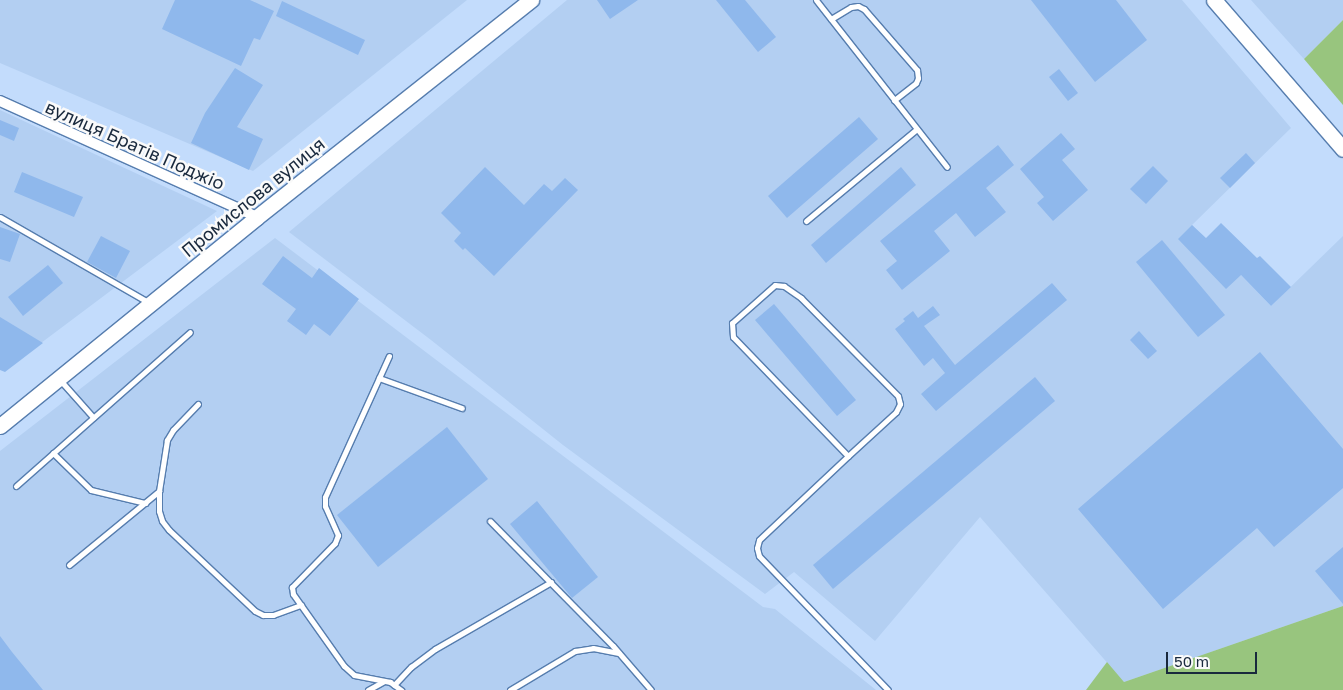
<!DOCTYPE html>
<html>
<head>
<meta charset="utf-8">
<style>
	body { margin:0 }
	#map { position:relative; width:1343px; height:690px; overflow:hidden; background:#c3dcfc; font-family:"Golos Text",sans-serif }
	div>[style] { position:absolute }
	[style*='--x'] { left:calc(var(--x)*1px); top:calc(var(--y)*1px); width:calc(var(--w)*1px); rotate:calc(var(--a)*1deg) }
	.built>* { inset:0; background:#b3cff2 }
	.green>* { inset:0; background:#98c57e }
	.building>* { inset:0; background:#8fb8ec }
	.roads { filter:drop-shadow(1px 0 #567dae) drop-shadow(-1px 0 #567dae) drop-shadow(0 1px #567dae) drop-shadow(0 -1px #567dae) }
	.lane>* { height:5px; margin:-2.5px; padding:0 2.5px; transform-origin:2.5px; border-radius:2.5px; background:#fff }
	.street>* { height:10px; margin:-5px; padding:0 5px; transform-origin:5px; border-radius:5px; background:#fff }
	.secondary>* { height:15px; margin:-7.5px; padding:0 7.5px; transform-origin:7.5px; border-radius:7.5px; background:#fff }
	span { translate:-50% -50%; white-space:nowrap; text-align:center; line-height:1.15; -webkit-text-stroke:5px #fafafa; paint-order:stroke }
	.street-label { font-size:18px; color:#19293d }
	.scale { position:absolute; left:1166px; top:652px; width:91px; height:22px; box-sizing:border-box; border:2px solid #19293d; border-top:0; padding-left:6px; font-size:15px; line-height:18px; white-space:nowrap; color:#19293d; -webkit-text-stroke:4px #fafafa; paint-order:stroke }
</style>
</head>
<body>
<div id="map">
	<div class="built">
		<i style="clip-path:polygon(0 0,467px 0,253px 171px,0 63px)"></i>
		<i style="clip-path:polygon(567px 0,1182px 0,1291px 128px,1192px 225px,1271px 306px,1343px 236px,1343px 606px,1124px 682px,980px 517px,875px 641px,794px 572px,765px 594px,563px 445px,431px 340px,289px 232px)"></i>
		<i style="clip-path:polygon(1251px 0,1343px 0,1343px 20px,1304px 59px)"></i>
		<i style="clip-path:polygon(0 110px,217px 211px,25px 355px,0 340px)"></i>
		<i style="clip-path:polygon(275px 238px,763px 607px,775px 609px,876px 690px,0 690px,0 451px)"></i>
	</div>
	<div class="green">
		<i style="clip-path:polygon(1343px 20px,1343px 105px,1304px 59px)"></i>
		<i style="clip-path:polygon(1343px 606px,1343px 690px,1086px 690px,1107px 662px,1124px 682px)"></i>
	</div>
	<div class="building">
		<i style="clip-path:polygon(175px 0,250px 0,274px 11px,260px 40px,254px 38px,241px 66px,162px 29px)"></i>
		<i style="clip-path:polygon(597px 0,638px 0,610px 19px)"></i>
		<i style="clip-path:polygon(716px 0,745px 0,776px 37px,758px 52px)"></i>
		<i style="clip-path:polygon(1031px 0,1116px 0,1147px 40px,1095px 82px)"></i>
		<i style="clip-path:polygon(282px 1px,365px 40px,358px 55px,276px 16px)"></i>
		<i style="clip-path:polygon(235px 68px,263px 85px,237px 127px,263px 139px,249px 170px,191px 143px,205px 113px)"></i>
		<i style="clip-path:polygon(1059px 69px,1078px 93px,1068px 101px,1049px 77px)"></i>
		<i style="clip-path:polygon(859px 117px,878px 139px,787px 218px,768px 196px)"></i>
		<i style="clip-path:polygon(0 120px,19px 128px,14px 141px,0 135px)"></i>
		<i style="clip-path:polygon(1061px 133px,1075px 149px,1062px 160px,1088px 190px,1053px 221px,1037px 203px,1044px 197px,1020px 169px)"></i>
		<i style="clip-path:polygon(998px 145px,1014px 165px,986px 188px,1006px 212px,975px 237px,956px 213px,934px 231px,950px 251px,902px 290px,886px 270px,897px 261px,880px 241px)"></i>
		<i style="clip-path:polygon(1246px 153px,1255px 163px,1230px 188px,1220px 178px)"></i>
		<i style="clip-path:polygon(1153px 166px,1168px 181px,1146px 204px,1130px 189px)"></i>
		<i style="clip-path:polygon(485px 167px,524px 205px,544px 184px,552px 191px,565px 178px,578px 190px,494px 276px,465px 248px,463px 250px,454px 241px,461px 233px,441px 213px)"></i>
		<i style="clip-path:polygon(901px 167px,916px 185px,826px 263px,811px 245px)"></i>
		<i style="clip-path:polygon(22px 172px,83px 197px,74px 217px,14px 192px)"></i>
		<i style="clip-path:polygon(1221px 223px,1257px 258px,1260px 256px,1291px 287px,1271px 306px,1241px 275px,1226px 289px,1178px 239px,1192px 225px,1206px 238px)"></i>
		<i style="clip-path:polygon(0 227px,20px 234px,10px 262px,0 259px)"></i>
		<i style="clip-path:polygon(101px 236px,130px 251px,116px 278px,87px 262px)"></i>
		<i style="clip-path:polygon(1162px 240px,1225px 315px,1198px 337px,1136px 262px)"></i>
		<i style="clip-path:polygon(283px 256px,312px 278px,319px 268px,359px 299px,330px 336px,314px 324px,306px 335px,287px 321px,296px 309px,262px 284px)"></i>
		<i style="clip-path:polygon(48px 265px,63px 283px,23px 316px,8px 297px)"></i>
		<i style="clip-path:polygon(1052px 283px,1067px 300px,936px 411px,921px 394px,945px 373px,933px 358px,924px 366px,895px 329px,905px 321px,903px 319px,913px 311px,918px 318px,933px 306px,940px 315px,924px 326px,955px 365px)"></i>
		<i style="clip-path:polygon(774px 304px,856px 400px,837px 416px,755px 320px)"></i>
		<i style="clip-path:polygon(0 317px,43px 343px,5px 372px,0 370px)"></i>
		<i style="clip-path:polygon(1139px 331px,1157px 351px,1148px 359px,1130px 340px)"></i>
		<i style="clip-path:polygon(1260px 352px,1343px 449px,1343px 488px,1274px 547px,1257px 528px,1163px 609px,1078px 509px)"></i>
		<i style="clip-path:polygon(1035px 377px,1055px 401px,833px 589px,813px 565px)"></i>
		<i style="clip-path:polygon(447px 427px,488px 479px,378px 567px,337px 515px)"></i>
		<i style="clip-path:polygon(537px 501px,598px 577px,572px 598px,510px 524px)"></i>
		<i style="clip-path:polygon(1343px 547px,1343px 604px,1315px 571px)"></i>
		<i style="clip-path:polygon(0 636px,12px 652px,43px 690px,0 690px)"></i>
	</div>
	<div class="roads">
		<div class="lane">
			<i style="--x:816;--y:0;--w:212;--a:51.9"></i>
			<i style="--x:831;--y:19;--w:23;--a:-31"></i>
			<i style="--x:851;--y:7;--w:7;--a:-8"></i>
			<i style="--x:858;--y:6;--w:7;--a:27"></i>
			<i style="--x:864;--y:9;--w:81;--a:49"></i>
			<i style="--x:917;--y:70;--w:8;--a:83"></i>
			<i style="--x:918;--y:78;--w:5;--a:112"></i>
			<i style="--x:916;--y:83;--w:28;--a:142"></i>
			<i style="--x:0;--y:217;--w:171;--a:29.9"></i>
			<i style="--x:806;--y:221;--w:144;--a:-39.7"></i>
			<i style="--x:389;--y:356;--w:155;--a:114.4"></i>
			<i style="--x:325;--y:497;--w:9;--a:90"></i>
			<i style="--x:325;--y:506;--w:32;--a:66"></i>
			<i style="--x:338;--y:535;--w:9;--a:111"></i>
			<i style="--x:335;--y:543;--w:62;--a:134.3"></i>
			<i style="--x:292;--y:587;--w:7;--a:82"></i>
			<i style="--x:293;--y:594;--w:88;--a:54.7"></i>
			<i style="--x:344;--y:666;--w:13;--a:42"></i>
			<i style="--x:354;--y:675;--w:37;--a:11"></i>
			<i style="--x:390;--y:682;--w:14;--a:36"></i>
			<i style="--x:379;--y:378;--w:88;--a:19.9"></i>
			<i style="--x:60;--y:380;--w:50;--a:48.3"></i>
			<i style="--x:198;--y:404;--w:36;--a:134"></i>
			<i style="--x:173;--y:430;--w:12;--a:121"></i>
			<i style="--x:167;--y:440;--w:52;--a:98.9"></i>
			<i style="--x:159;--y:491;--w:20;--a:90"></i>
			<i style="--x:159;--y:511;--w:10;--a:73"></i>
			<i style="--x:162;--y:521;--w:11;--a:52"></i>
			<i style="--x:169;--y:530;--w:118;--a:43.3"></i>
			<i style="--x:255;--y:611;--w:9;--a:27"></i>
			<i style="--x:263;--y:615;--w:10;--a:0"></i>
			<i style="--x:273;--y:615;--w:30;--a:-20"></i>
			<i style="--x:53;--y:453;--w:53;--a:44.2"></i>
			<i style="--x:91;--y:490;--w:56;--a:13.5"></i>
			<i style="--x:848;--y:456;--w:165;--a:-134"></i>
			<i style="--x:733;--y:337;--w:14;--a:-94"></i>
			<i style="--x:732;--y:323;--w:57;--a:-41.5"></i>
			<i style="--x:775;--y:285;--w:9;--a:6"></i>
			<i style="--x:784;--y:286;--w:21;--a:35"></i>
			<i style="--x:801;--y:298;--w:138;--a:45.3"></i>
			<i style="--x:898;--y:396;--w:8;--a:76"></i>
			<i style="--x:900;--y:404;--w:9;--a:117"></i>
			<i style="--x:896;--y:412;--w:65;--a:137.5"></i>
			<i style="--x:848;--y:456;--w:122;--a:136.7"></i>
			<i style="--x:759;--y:540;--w:8;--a:104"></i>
			<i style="--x:757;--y:548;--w:8;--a:76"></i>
			<i style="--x:759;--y:556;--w:186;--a:46.1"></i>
			<i style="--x:16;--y:486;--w:232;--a:-41.5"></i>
			<i style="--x:490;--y:521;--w:175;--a:45.5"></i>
			<i style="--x:613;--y:646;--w:58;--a:49.2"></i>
			<i style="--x:69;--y:565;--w:117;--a:-39.4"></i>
			<i style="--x:394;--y:685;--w:25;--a:-47"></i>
			<i style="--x:411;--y:667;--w:30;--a:-37"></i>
			<i style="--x:435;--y:649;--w:134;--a:-30"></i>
			<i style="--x:368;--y:690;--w:18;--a:-29"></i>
			<i style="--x:510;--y:690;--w:76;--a:-31"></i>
			<i style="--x:575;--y:651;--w:18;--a:-9"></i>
			<i style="--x:593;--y:648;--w:26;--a:11"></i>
		</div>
		<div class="street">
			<i style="--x:0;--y:101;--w:282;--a:24.3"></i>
		</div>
		<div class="secondary">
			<i style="--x:1214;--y:0;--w:197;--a:49.1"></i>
			<i style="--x:0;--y:426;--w:331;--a:-39.1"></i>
			<i style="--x:257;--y:217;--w:350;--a:-38.4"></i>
		</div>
	</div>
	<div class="street-label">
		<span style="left:135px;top:145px;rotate:24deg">вулиця Братів Поджіо</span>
		<span style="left:253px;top:197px;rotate:-39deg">Промислова вулиця</span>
	</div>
	<div class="scale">50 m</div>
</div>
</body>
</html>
